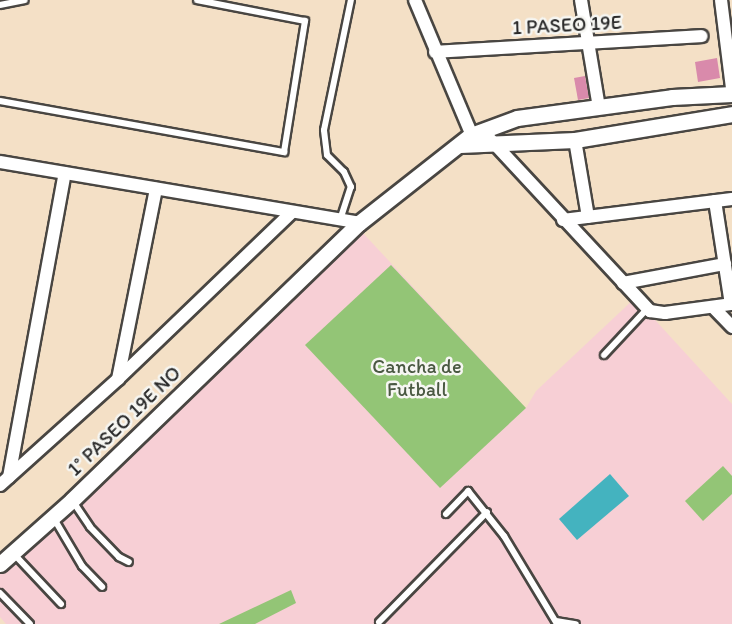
<!DOCTYPE html>
<html>
<head>
<meta charset="utf-8">
<style>
	body { margin:0 }
	#map { position:relative; width:732px; height:624px; overflow:hidden; background:#f4e0c6; font-family:Itim,sans-serif }
	div>[style] { position:absolute }
	[style*='--x'] { left:calc(var(--x)*1px); top:calc(var(--y)*1px); width:calc(var(--w)*1px); rotate:calc(var(--a)*1deg) }
	.built>* { inset:0; background:#f7cfd5 }
	.green>* { inset:0; background:#93c576 }
	.water>* { inset:0; background:#44b3bf }
	.building>* { inset:0; background:#d98aab }
	.roads { filter:drop-shadow(2px 0 #494642) drop-shadow(-2px 0 #494642) drop-shadow(0 2px #494642) drop-shadow(0 -2px #494642) }
	.service>* { height:6px; margin:-3px; padding:0 3px; transform-origin:3px; border-radius:3px; background:#fff }
	.minor>* { height:12px; margin:-6px; padding:0 6px; transform-origin:6px; border-radius:6px; background:#fff }
	.tertiary>* { height:15px; margin:-7.5px; padding:0 7.5px; transform-origin:7.5px; border-radius:7.5px; background:#fff }
	span { translate:-50% -50%; white-space:nowrap; text-align:center; line-height:1.15; -webkit-text-stroke:5px #f6f6f2; paint-order:stroke }
	.street-label { font-size:20px; color:#2b2b2b }
	.park-label { font-size:20px; color:#4a5942 }
</style>
</head>
<body>
<div id="map">
	<div class="built">
		<i style="clip-path:polygon(362px 232px,526px 408px,536px 391px,635px 298px,732px 404px,732px 624px,6px 624px,0 617px,0 574px)"></i>
	</div>
	<div class="green">
		<i style="clip-path:polygon(391px 265px,526px 408px,440px 488px,305px 345px)"></i>
		<i style="clip-path:polygon(723px 466px,732px 476px,732px 494px,703px 521px,685px 501px)"></i>
		<i style="clip-path:polygon(291px 590px,296px 603px,255px 624px,219px 624px)"></i>
	</div>
	<div class="water">
		<i style="clip-path:polygon(610px 474px,629px 496px,577px 540px,559px 519px)"></i>
	</div>
	<div class="building">
		<i style="clip-path:polygon(717px 58px,720px 78px,698px 82px,695px 62px)"></i>
		<i style="clip-path:polygon(585px 76px,589px 98px,578px 100px,574px 78px)"></i>
	</div>
	<div class="roads">
		<div class="service">
			<i style="--x:0;--y:5;--w:25;--a:-11"></i>
			<i style="--x:0;--y:101;--w:289;--a:10.2"></i>
			<i style="--x:284;--y:152;--w:133;--a:-80.9"></i>
			<i style="--x:305;--y:21;--w:110;--a:-169"></i>
			<i style="--x:340;--y:220;--w:35;--a:-72"></i>
			<i style="--x:351;--y:187;--w:17;--a:-115"></i>
			<i style="--x:344;--y:172;--w:24;--a:-135"></i>
			<i style="--x:327;--y:155;--w:25;--a:-97"></i>
			<i style="--x:324;--y:130;--w:133;--a:-78.3"></i>
			<i style="--x:604;--y:355;--w:63;--a:-46.9"></i>
			<i style="--x:72;--y:500;--w:32;--a:56"></i>
			<i style="--x:90;--y:527;--w:42;--a:46"></i>
			<i style="--x:119;--y:557;--w:11;--a:27"></i>
			<i style="--x:446;--y:514;--w:32;--a:-46"></i>
			<i style="--x:468;--y:491;--w:58;--a:51.3"></i>
			<i style="--x:504;--y:536;--w:103;--a:58.9"></i>
			<i style="--x:53;--y:517;--w:57;--a:59.4"></i>
			<i style="--x:82;--y:566;--w:29;--a:46"></i>
			<i style="--x:13;--y:553;--w:70;--a:46.7"></i>
			<i style="--x:0;--y:593;--w:43;--a:45.9"></i>
			<i style="--x:556;--y:621;--w:20;--a:9"></i>
			<i style="--x:379;--y:622;--w:154;--a:-45.5"></i>
		</div>
		<div class="minor">
			<i style="--x:415;--y:0;--w:155;--a:67.2"></i>
			<i style="--x:581;--y:0;--w:109;--a:80.5"></i>
			<i style="--x:721;--y:0;--w:89;--a:82.9"></i>
			<i style="--x:435;--y:52;--w:267;--a:-3.4"></i>
			<i style="--x:490;--y:139;--w:235;--a:47.1"></i>
			<i style="--x:650;--y:311;--w:15;--a:8"></i>
			<i style="--x:665;--y:313;--w:68;--a:-7.7"></i>
			<i style="--x:575;--y:140;--w:78;--a:80.4"></i>
			<i style="--x:0;--y:162;--w:364;--a:9.6"></i>
			<i style="--x:715;--y:201;--w:104;--a:81.2"></i>
			<i style="--x:563;--y:220;--w:170;--a:-7.1"></i>
			<i style="--x:623;--y:283;--w:104;--a:-10.6"></i>
			<i style="--x:713;--y:307;--w:28;--a:46"></i>
			<i style="--x:118;--y:379;--w:194;--a:-78.7"></i>
			<i style="--x:9;--y:477;--w:309;--a:-79.6"></i>
			<i style="--x:0;--y:485;--w:159;--a:-41.9"></i>
			<i style="--x:118;--y:379;--w:241;--a:-43.8"></i>
		</div>
		<div class="tertiary">
			<i style="--x:460;--y:145;--w:115;--a:-2.5"></i>
			<i style="--x:575;--y:140;--w:159;--a:-9.4"></i>
			<i style="--x:0;--y:564;--w:96;--a:-41.6"></i>
			<i style="--x:72;--y:500;--w:399;--a:-44"></i>
			<i style="--x:359;--y:223;--w:142;--a:-38.2"></i>
			<i style="--x:471;--y:135;--w:49;--a:-20.3"></i>
			<i style="--x:517;--y:118;--w:156;--a:-7.7"></i>
			<i style="--x:672;--y:97;--w:60;--a:-2.9"></i>
		</div>
	</div>
	<div class="street-label">
		<span style="left:567px;top:25px;rotate:-3deg">1 PASEO 19E</span>
		<span style="left:124px;top:421px;rotate:-44deg">1° PASEO 19E NO</span>
	</div>
	<div class="park-label">
		<span style="left:417px;top:378px">Cancha de<br>Futball</span>
	</div>
</div>
</body>
</html>
